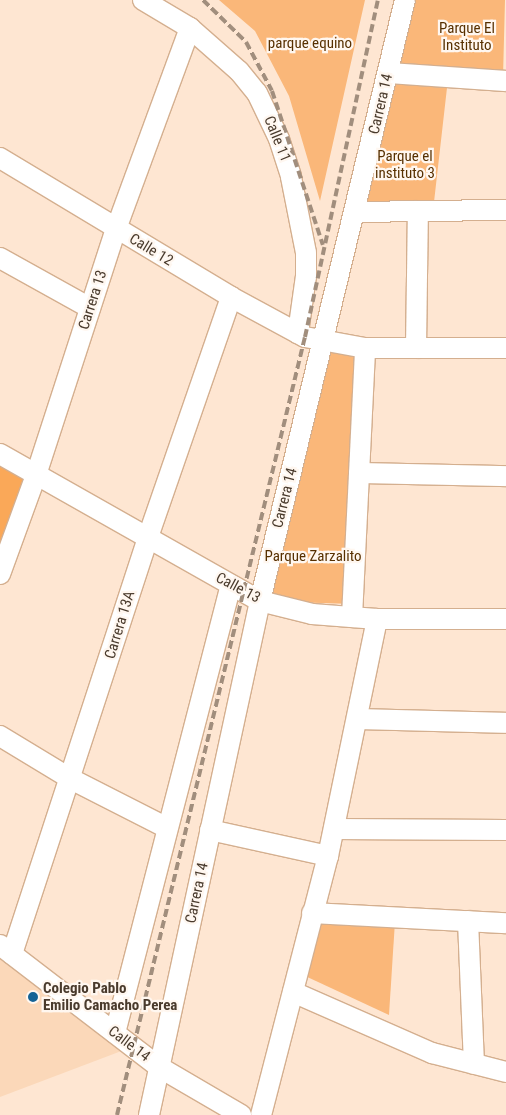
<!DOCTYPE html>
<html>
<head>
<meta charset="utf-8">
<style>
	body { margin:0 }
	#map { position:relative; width:506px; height:1115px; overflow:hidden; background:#fee6d2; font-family:"Roboto Condensed",sans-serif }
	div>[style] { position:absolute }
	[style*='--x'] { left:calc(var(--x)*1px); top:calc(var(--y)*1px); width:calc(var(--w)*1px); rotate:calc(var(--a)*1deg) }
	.built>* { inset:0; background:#fbd8b9 }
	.green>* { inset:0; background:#fab779 }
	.forest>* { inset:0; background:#faa858 }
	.roads { filter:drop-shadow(1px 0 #d4af8f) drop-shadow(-1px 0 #d4af8f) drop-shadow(0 1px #d4af8f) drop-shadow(0 -1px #d4af8f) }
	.street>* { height:20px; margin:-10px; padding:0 10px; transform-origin:10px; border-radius:10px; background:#fff }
	.rail>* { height:4px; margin-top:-2px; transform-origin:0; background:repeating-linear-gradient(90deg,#a18e7d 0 8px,transparent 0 12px) }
	.dots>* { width:14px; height:14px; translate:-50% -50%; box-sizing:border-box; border:2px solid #fff7f0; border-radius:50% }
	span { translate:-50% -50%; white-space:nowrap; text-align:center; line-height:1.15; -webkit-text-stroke:4.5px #fff7f0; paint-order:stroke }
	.park-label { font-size:15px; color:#573000 }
	.street-label { font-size:15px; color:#493a2c }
	.poi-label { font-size:15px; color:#493a2c; font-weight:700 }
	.left { translate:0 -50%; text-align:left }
</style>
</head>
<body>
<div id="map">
	<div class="built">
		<i style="clip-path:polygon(0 947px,132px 1047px,0 1097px)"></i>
	</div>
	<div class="green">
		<i style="clip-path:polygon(219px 0,365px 0,320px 201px,289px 96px,255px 31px)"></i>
		<i style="clip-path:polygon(404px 0,505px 0,503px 77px,448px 79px,434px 202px,363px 202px)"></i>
		<i style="clip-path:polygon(326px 342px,362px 346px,354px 604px,289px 602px,261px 596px)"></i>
		<i style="clip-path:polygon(316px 916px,395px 921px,389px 1015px,303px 975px)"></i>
	</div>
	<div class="forest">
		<i style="clip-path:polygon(0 454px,36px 475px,0 574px)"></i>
	</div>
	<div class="roads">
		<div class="street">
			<i style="--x:143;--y:0;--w:55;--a:30.8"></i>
			<i style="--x:190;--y:28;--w:65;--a:41.3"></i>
			<i style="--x:239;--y:71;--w:28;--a:51"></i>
			<i style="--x:257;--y:93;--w:51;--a:64.4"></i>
			<i style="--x:279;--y:139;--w:40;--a:72"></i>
			<i style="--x:291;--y:177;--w:77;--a:78.8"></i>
			<i style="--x:306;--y:253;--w:23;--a:90"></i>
			<i style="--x:306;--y:276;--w:58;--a:98"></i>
			<i style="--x:388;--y:73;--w:118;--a:3.9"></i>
			<i style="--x:0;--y:158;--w:270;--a:31"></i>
			<i style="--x:231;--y:297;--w:84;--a:28.4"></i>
			<i style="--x:305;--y:337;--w:61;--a:10.4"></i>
			<i style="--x:365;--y:348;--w:141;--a:0"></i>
			<i style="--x:355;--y:212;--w:151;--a:-0.8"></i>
			<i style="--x:0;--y:258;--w:103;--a:29.1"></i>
			<i style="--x:416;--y:348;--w:137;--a:-89.2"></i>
			<i style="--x:0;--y:454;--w:299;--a:29.5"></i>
			<i style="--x:260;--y:601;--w:54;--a:14"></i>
			<i style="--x:312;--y:614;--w:65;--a:4.4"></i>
			<i style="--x:377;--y:619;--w:129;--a:0"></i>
			<i style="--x:359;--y:473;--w:147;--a:1.2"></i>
			<i style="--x:0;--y:574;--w:105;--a:-70"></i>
			<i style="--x:36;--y:475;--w:259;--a:-72"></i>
			<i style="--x:116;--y:229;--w:214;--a:-69.8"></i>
			<i style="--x:352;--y:617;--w:269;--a:-87.2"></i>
			<i style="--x:358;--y:719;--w:148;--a:1.5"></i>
			<i style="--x:0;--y:736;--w:83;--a:31.2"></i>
			<i style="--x:71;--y:779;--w:108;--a:27"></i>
			<i style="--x:334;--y:829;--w:172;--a:0.3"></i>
			<i style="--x:210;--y:830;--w:121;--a:12.4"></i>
			<i style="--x:312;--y:913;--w:194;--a:3"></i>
			<i style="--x:468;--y:921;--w:143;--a:87.6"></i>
			<i style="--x:0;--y:945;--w:200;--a:37.5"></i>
			<i style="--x:159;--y:1067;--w:95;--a:30.3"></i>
			<i style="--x:12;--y:954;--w:439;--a:-71.9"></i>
			<i style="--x:148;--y:537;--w:254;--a:-70.9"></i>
			<i style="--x:293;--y:992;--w:152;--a:23.7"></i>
			<i style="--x:432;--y:1053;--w:76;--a:14.4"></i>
			<i style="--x:115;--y:1033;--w:462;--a:-75.5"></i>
			<i style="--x:149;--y:1115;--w:526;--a:-77.81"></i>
			<i style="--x:260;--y:601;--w:618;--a:-76.44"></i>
			<i style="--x:261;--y:1115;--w:268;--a:-75.5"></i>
			<i style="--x:328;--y:856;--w:242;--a:-78.3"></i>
		</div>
	</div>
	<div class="rail">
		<i style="--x:203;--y:0;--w:60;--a:44.3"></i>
		<i style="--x:246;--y:42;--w:55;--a:62"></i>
		<i style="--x:272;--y:91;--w:162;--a:71.7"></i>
		<i style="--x:117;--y:1115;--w:800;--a:-76.42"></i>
		<i style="--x:305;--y:337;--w:345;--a:-77.8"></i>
	</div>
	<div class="dots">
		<i style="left:33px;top:997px;background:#146396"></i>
	</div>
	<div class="park-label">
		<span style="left:467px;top:37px">Parque El<br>Instituto</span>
		<span style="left:310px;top:44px">parque equino</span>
		<span style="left:405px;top:165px">Parque el<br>instituto 3</span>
		<span style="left:313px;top:557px">Parque Zarzalito</span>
	</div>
	<div class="street-label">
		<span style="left:381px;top:104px;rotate:-77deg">Carrera 14</span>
		<span style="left:277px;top:139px;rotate:68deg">Calle 11</span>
		<span style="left:151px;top:250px;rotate:31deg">Calle 12</span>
		<span style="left:93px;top:300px;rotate:-72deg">Carrera 13</span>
		<span style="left:285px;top:498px;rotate:-76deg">Carrera 14</span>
		<span style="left:238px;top:588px;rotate:28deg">Calle 13</span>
		<span style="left:120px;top:625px;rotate:-73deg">Carrera 13A</span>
		<span style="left:197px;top:893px;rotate:-78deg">Carrera 14</span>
		<span style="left:129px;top:1044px;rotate:37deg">Calle 14</span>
	</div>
	<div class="poi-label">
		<span class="left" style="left:43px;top:997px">Colegio Pablo<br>Emilio Camacho Perea</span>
	</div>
</div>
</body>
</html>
